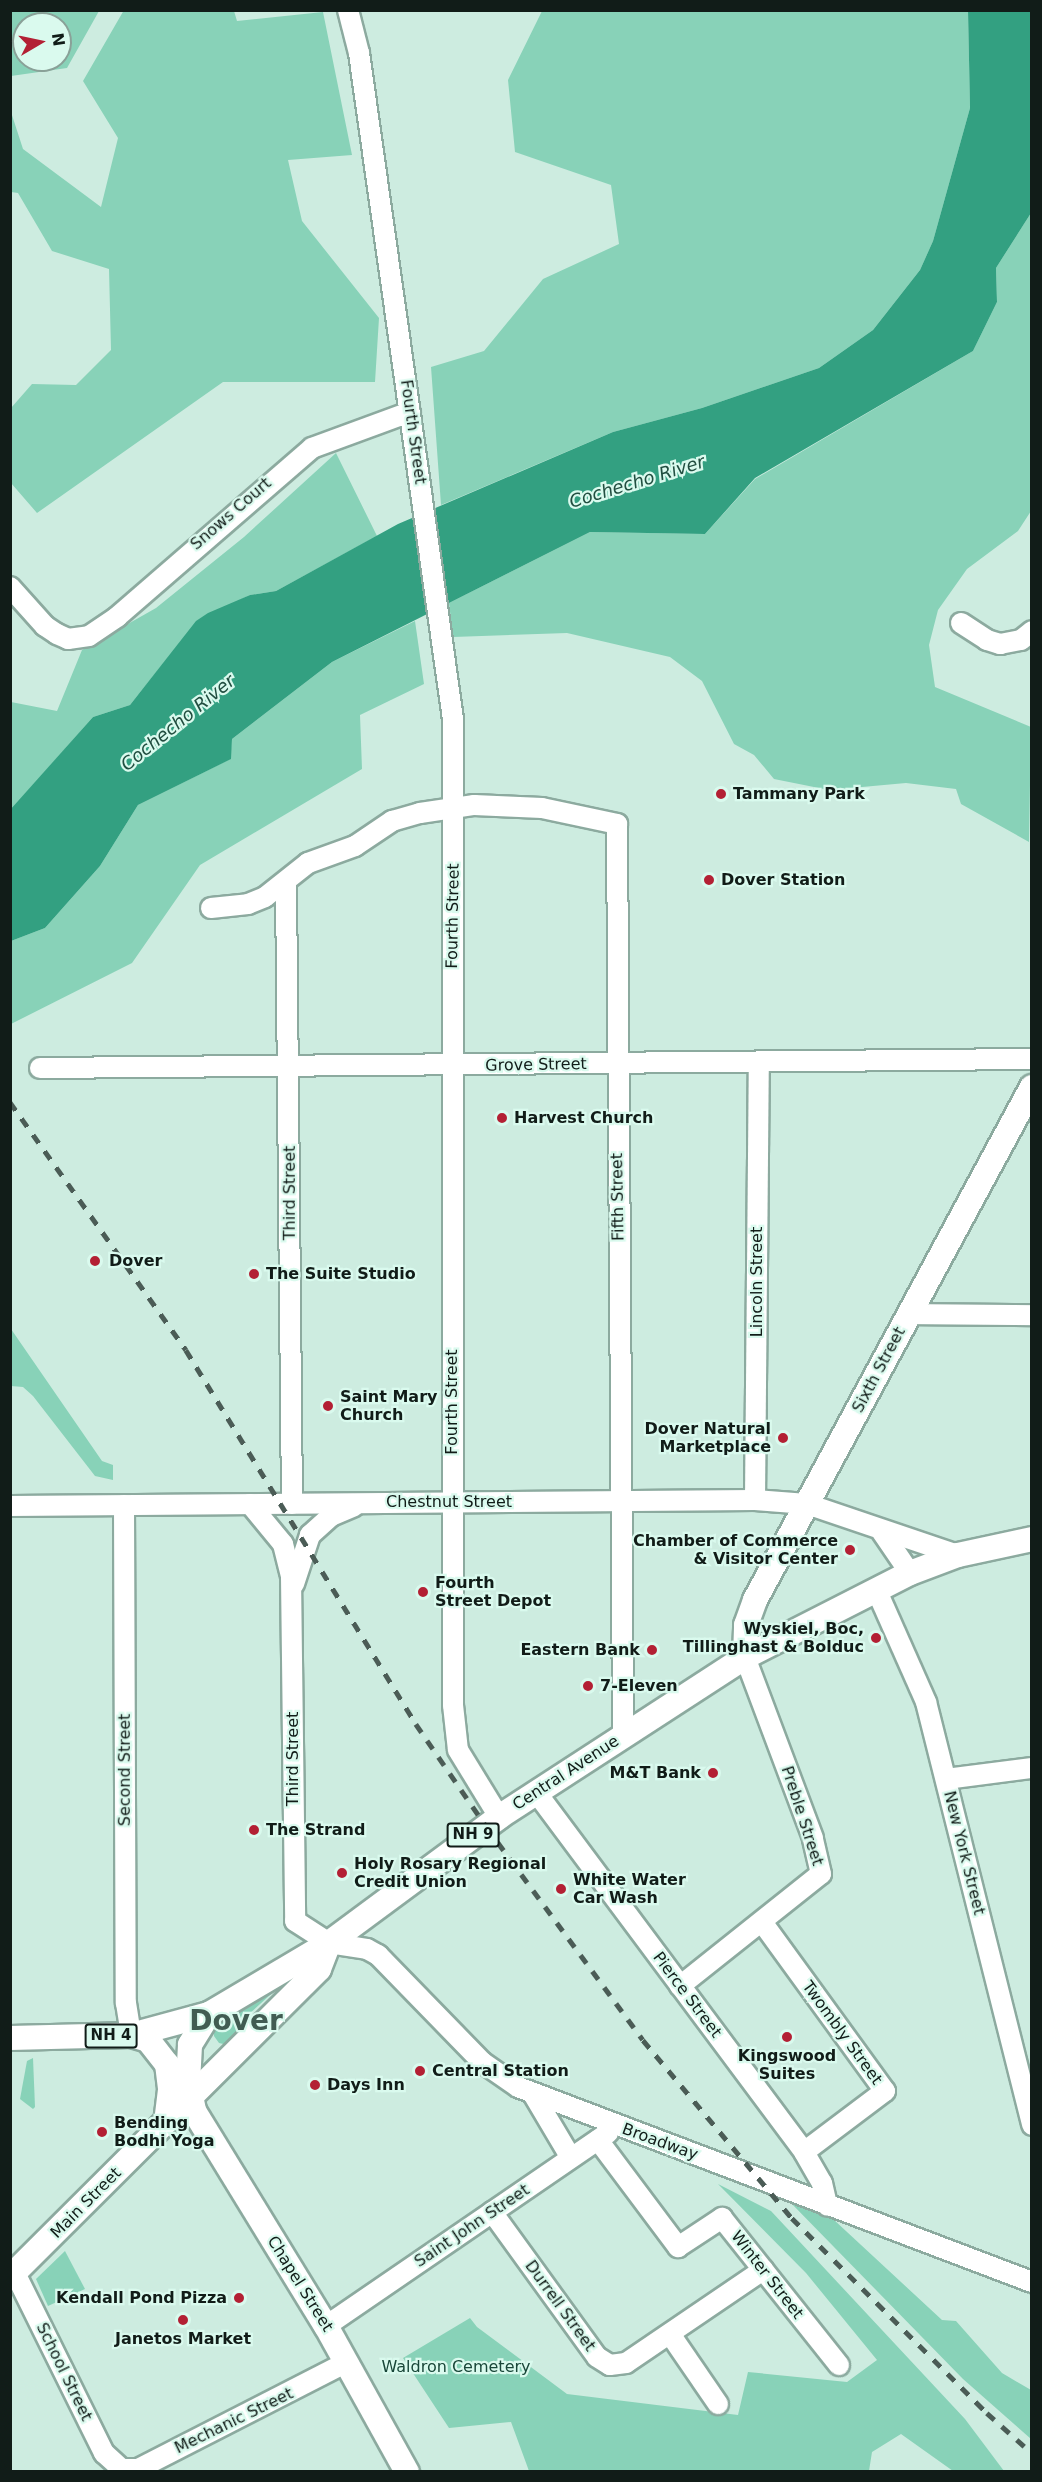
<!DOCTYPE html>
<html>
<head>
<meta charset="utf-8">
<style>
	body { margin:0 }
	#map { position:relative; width:1042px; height:2482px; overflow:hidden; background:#cdece0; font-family:"DejaVu Sans",sans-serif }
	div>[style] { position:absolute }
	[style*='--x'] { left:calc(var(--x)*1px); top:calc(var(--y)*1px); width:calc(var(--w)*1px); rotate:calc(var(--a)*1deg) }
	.green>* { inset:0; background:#88d2b8 }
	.water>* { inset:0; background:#33a081 }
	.roads { filter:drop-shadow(2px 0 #8caa9f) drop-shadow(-2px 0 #8caa9f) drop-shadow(0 2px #8caa9f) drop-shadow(0 -2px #8caa9f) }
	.minor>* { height:20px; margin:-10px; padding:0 10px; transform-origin:10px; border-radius:10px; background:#fff }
	.major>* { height:24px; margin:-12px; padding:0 12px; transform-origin:12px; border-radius:12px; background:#fff }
	.rail>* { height:4.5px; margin-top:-2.25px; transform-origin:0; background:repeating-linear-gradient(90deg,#4b5c56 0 10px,transparent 0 20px) }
	.dots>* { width:16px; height:16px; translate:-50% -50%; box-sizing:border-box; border:3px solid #dafaee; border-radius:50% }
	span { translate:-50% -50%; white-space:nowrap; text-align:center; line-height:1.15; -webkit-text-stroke:4.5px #dafaee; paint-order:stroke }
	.shield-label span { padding:2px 4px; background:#dafaee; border:2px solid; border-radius:4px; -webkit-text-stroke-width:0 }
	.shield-label { font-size:15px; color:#111c18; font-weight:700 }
	.street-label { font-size:16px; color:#111c18 }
	.poi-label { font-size:16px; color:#111c18; font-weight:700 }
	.left { translate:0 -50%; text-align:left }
	.right { translate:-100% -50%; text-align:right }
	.park-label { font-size:16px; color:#194739 }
	.water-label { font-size:18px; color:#214e40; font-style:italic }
	.town-label { font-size:28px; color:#415c52; font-weight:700 }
	.frame { position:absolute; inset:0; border:12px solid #111c18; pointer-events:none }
	.north { position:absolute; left:12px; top:12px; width:60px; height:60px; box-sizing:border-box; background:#dafaee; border:2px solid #8aa198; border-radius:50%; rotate:81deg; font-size:16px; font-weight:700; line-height:24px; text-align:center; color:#111c18 }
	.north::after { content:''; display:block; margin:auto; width:21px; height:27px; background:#b32034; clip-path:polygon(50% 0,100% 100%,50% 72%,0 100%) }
</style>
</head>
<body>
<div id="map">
	<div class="green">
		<i style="clip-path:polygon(124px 10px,234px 11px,237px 21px,323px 12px,352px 155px,288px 160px,302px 221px,379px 318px,375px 382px,223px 382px,37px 513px,11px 483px,11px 408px,32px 384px,76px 385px,111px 350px,109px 269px,52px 251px,18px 193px,11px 192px,11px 112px,23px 149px,101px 207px,118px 138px,83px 81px)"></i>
		<i style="clip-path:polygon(evenodd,10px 11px,11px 10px,99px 11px,67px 68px,11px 76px,10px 11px,24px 24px,60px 24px,60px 60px,24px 60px,24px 24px)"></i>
		<i style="clip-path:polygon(542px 11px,968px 11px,970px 108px,933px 241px,920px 270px,873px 330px,819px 368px,702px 408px,613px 432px,441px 505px,431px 367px,484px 351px,543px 279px,619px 244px,611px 185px,515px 152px,508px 80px)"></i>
		<i style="clip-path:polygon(1031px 213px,1031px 511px,1018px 531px,967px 569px,938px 610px,929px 645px,935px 687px,1031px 727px,1029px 842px,961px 804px,956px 789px,906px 783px,829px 790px,774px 779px,754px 755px,734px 744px,702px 681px,670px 657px,567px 633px,453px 637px,449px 603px,590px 532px,705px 534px,755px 479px,973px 351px,997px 302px,996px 268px)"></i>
		<i style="clip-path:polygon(336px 453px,377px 536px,276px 591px,250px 595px,197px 621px,130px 705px,93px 717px,11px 810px,11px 702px,57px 711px,82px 650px,156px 608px,244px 537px)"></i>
		<i style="clip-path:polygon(415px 621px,424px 684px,360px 715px,362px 769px,200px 865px,132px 963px,11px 1024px,11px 941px,45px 928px,100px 866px,138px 805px,230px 759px,232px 739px,332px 662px)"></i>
		<i style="clip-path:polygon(11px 1329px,102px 1461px,113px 1465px,113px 1480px,95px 1476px,33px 1396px,23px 1387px,11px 1386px)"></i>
		<i style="clip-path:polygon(282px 1984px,248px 2015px,245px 2028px,228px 2045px,219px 2043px,214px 2036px,214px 2025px)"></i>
		<i style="clip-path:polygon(33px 2058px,35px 2107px,33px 2109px,20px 2099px,27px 2061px)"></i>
		<i style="clip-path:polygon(718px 2184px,771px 2211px,965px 2419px,1004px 2471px,953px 2471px,901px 2434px,872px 2452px,869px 2471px,529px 2471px,511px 2422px,449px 2428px,403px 2358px,470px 2318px,477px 2327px,567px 2394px,738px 2415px,748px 2372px,847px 2382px,877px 2360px,806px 2273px)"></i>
		<i style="clip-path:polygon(790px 2202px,833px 2219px,942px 2320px,956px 2321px,1002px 2373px,1031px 2390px,1031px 2439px,963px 2379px)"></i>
		<i style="clip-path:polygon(65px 2251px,85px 2289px,48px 2306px,36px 2279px)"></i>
	</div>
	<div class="water">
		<i style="clip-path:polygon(968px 11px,1031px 11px,1031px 213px,996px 268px,997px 302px,973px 351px,755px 478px,705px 534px,590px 532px,332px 662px,232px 739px,231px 759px,138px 805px,100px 866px,45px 928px,11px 941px,10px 810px,93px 717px,130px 705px,196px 621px,208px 613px,250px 595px,276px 591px,398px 524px,613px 432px,702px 408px,819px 368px,873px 330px,920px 270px,933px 241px,970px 108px)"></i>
	</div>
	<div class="roads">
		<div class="minor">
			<i style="--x:348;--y:10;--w:44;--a:75.7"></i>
			<i style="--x:359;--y:53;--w:673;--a:81.97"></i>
			<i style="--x:453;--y:719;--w:986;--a:90"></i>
			<i style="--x:453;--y:1705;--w:45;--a:83.7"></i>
			<i style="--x:458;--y:1750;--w:79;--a:58.5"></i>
			<i style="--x:10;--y:587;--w:52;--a:48.1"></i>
			<i style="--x:45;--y:626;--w:14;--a:34"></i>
			<i style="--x:57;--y:634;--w:12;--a:24"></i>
			<i style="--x:68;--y:639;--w:21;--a:-8"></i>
			<i style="--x:89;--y:636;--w:34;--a:-34"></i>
			<i style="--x:117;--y:617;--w:258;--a:-40.9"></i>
			<i style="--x:312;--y:448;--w:104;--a:-20.2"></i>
			<i style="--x:961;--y:623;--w:31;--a:33"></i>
			<i style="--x:987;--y:640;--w:14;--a:17"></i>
			<i style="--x:1000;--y:644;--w:21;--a:-11"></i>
			<i style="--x:1021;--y:640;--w:14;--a:-39"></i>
			<i style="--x:286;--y:882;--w:622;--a:89.45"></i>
			<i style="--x:211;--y:908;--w:37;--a:-6"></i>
			<i style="--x:248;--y:904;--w:18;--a:-22"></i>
			<i style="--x:265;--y:897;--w:55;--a:-38.3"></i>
			<i style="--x:308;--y:863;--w:50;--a:-19.9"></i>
			<i style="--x:355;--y:846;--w:45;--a:-34"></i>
			<i style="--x:392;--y:821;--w:29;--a:-16"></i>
			<i style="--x:420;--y:813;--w:55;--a:-8.4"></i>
			<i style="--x:474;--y:805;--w:68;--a:2.5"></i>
			<i style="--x:542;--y:808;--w:77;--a:12"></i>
			<i style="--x:617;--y:824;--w:911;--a:89.62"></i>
			<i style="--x:40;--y:1068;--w:992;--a:-0.52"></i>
			<i style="--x:910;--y:1314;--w:122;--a:0.5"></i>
			<i style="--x:755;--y:1500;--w:437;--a:-89.5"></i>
			<i style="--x:250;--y:1504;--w:52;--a:50.5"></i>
			<i style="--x:283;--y:1544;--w:34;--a:76"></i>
			<i style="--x:291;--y:1577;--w:344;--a:89.3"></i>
			<i style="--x:295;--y:1921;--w:40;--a:32.9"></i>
			<i style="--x:329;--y:1943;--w:38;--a:9"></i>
			<i style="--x:367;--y:1949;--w:13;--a:29"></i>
			<i style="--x:378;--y:1955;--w:149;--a:45.8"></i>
			<i style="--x:482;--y:2062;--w:44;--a:34.8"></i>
			<i style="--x:518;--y:2087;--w:550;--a:20.78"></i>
			<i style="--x:124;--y:1505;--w:498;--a:89.8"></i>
			<i style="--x:126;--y:2003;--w:32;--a:81"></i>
			<i style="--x:10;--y:1506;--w:745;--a:-0.46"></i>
			<i style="--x:755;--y:1500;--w:52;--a:4.4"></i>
			<i style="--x:807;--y:1504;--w:159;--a:18.7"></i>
			<i style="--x:882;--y:1532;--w:50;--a:55.7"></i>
			<i style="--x:294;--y:1584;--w:52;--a:-71.9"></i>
			<i style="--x:310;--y:1535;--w:28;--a:-42"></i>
			<i style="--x:331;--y:1516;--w:25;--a:-23"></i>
			<i style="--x:876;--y:1589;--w:124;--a:66.1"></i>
			<i style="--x:926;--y:1702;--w:436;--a:75.9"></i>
			<i style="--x:946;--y:1779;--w:87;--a:-7.3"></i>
			<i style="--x:536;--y:1792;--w:449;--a:53.3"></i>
			<i style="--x:804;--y:2152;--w:36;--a:60"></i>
			<i style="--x:822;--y:2183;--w:23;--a:77"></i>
			<i style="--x:762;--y:1922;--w:209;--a:54"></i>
			<i style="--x:885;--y:2091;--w:101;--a:143"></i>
			<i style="--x:680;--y:1986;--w:180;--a:-38.5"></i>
			<i style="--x:821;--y:1874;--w:37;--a:-103"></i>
			<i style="--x:813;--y:1838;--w:193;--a:-110.6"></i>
			<i style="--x:533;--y:2094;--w:74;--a:59.3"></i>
			<i style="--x:598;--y:2140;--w:134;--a:53.2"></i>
			<i style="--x:678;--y:2247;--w:53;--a:-33.4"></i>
			<i style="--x:722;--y:2218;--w:188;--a:51.5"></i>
			<i style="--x:492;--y:2212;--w:179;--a:54.1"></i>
			<i style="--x:597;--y:2357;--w:15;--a:32"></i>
			<i style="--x:610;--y:2365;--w:16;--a:-7"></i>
			<i style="--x:626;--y:2363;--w:166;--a:-34.2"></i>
			<i style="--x:15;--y:2273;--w:201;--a:63.7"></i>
			<i style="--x:104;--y:2453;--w:24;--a:42"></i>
			<i style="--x:122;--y:2469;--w:16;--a:0"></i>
			<i style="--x:138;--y:2469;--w:235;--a:-27.1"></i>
			<i style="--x:326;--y:2326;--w:342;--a:-34.4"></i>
			<i style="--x:670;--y:2334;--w:85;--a:55.6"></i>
		</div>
		<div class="major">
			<i style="--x:745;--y:1657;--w:32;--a:-88"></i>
			<i style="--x:746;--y:1625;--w:27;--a:-70"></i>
			<i style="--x:755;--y:1600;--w:583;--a:-61.63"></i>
			<i style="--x:209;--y:2014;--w:36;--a:122"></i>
			<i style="--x:190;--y:2045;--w:37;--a:93"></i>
			<i style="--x:188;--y:2082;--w:30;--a:78"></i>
			<i style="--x:194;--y:2111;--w:252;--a:58.5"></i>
			<i style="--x:326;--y:2326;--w:167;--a:61"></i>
			<i style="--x:131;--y:2035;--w:18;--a:16"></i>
			<i style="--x:148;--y:2040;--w:31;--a:52"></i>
			<i style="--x:167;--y:2064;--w:26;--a:83"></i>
			<i style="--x:170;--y:2090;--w:32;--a:97"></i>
			<i style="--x:10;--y:2038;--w:121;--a:-1.4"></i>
			<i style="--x:131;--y:2035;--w:81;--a:-15.1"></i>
			<i style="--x:209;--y:2014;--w:139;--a:-30.6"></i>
			<i style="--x:329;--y:1943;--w:212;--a:-36.5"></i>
			<i style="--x:499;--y:1817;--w:293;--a:-33"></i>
			<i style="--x:745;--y:1657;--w:185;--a:-27"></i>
			<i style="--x:910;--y:1573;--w:51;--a:-20.6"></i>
			<i style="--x:958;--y:1555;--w:76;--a:-12.2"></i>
			<i style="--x:10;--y:2277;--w:436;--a:-44.9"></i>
			<i style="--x:319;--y:1969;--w:28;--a:-69"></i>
		</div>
	</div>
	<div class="rail">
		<i style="--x:10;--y:1102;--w:304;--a:54.6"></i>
		<i style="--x:186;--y:1350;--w:439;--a:58.4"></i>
		<i style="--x:416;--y:1724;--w:124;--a:55.5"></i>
		<i style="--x:486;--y:1826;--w:265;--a:53.7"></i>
		<i style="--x:643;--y:2040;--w:232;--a:50.1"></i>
		<i style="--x:792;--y:2218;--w:276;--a:45"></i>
		<i style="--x:987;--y:2413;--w:60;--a:41.6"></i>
	</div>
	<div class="dots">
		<i style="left:721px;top:794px;background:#b32034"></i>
		<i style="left:709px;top:880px;background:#b32034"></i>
		<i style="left:502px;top:1118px;background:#b32034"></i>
		<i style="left:95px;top:1261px;background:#b32034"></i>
		<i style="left:254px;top:1274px;background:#b32034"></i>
		<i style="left:328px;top:1406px;background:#b32034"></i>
		<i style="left:783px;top:1438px;background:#b32034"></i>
		<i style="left:850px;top:1550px;background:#b32034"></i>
		<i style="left:423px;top:1592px;background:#b32034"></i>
		<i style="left:876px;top:1638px;background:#b32034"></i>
		<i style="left:652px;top:1650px;background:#b32034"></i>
		<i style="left:588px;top:1686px;background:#b32034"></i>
		<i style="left:713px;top:1773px;background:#b32034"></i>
		<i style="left:254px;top:1830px;background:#b32034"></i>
		<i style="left:342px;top:1873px;background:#b32034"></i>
		<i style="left:561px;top:1889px;background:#b32034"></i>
		<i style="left:787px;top:2037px;background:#b32034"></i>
		<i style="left:420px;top:2071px;background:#b32034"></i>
		<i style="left:315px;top:2085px;background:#b32034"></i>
		<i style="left:102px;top:2132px;background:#b32034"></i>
		<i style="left:239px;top:2298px;background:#b32034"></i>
		<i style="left:183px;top:2320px;background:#b32034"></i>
	</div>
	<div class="shield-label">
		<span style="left:473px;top:1835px">NH 9</span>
		<span style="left:111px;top:2036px">NH 4</span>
	</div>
	<div class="street-label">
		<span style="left:413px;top:432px;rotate:82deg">Fourth Street</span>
		<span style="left:231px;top:514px;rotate:-41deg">Snows Court</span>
		<span style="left:453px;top:916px;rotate:-89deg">Fourth Street</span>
		<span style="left:536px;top:1065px;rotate:-1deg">Grove Street</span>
		<span style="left:290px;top:1193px;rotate:-90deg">Third Street</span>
		<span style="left:618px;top:1197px;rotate:-91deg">Fifth Street</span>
		<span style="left:757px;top:1282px;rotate:-90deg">Lincoln Street</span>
		<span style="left:879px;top:1370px;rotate:-62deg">Sixth Street</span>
		<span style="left:452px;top:1402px;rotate:-90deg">Fourth Street</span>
		<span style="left:449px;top:1502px">Chestnut Street</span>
		<span style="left:293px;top:1759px;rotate:-90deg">Third Street</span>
		<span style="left:125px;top:1770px;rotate:-90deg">Second Street</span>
		<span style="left:566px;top:1773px;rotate:-33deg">Central Avenue</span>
		<span style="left:802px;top:1816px;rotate:72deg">Preble Street</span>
		<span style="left:964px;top:1853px;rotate:76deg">New York Street</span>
		<span style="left:687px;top:1995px;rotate:53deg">Pierce Street</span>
		<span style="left:842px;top:2033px;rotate:54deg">Twombly Street</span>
		<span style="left:660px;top:2142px;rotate:20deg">Broadway</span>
		<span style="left:86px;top:2203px;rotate:-45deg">Main Street</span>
		<span style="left:472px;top:2226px;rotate:-34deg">Saint John Street</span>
		<span style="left:767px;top:2275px;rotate:52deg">Winter Street</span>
		<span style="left:300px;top:2284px;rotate:58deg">Chapel Street</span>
		<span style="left:560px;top:2306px;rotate:54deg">Durrell Street</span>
		<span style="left:64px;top:2372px;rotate:64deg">School Street</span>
		<span style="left:234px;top:2421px;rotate:-26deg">Mechanic Street</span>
	</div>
	<div class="poi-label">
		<span class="left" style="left:733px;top:794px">Tammany Park</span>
		<span class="left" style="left:721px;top:880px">Dover Station</span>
		<span class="left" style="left:514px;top:1118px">Harvest Church</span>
		<span class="left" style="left:109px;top:1261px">Dover</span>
		<span class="left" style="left:266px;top:1274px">The Suite Studio</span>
		<span class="left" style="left:340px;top:1406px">Saint Mary<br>Church</span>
		<span class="right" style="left:771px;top:1438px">Dover Natural<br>Marketplace</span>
		<span class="right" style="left:838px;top:1550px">Chamber of Commerce<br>&amp; Visitor Center</span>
		<span class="left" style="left:435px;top:1592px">Fourth<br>Street Depot</span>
		<span class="right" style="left:864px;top:1638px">Wyskiel, Boc,<br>Tillinghast &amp; Bolduc</span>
		<span class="right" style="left:640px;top:1650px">Eastern Bank</span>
		<span class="left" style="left:600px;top:1686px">7-Eleven</span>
		<span class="right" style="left:701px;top:1773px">M&amp;T Bank</span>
		<span class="left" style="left:266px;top:1830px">The Strand</span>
		<span class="left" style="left:354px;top:1873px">Holy Rosary Regional<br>Credit Union</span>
		<span class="left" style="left:573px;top:1889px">White Water<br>Car Wash</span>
		<span style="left:787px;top:2065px">Kingswood<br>Suites</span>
		<span class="left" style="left:432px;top:2071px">Central Station</span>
		<span class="left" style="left:327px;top:2085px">Days Inn</span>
		<span class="left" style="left:114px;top:2132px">Bending<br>Bodhi Yoga</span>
		<span class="right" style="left:227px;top:2298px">Kendall Pond Pizza</span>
		<span style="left:183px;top:2339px">Janetos Market</span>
	</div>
	<div class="park-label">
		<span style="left:456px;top:2367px">Waldron Cemetery</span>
	</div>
	<div class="water-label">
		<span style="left:637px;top:482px;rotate:-17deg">Cochecho River</span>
		<span style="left:178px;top:723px;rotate:-39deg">Cochecho River</span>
	</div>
	<div class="town-label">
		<span style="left:236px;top:2021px">Dover</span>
	</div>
	<div class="frame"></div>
	<div class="north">N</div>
</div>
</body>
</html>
